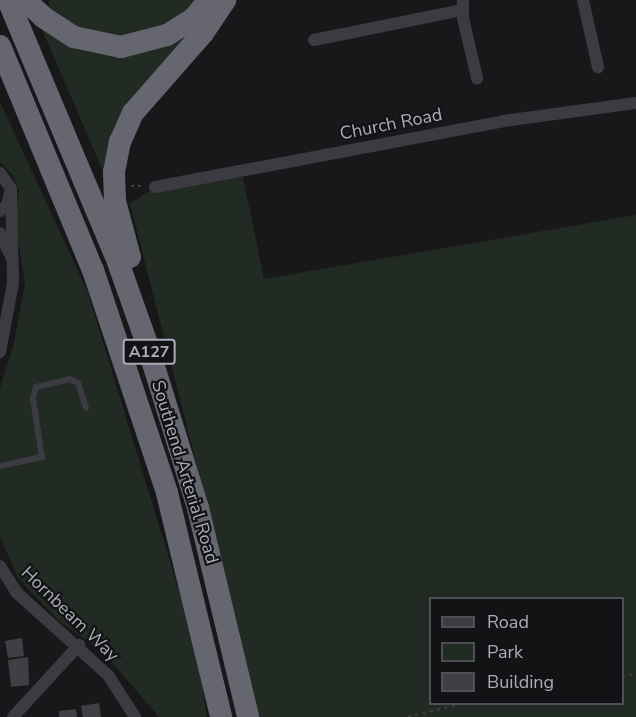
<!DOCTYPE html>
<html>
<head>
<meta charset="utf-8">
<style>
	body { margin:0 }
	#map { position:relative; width:636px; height:717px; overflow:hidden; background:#18181a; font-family:"Nunito Sans",sans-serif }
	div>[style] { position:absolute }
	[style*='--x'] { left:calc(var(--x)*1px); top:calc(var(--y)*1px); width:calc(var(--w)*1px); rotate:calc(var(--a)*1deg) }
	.green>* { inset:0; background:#222a24 }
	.building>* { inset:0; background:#404044 }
	.path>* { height:2px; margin-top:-1px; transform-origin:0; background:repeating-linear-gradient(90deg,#3f3f46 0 3px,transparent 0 7.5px) }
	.lane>* { height:6px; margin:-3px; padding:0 3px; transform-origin:3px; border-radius:3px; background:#3b3b41 }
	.street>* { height:12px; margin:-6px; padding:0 6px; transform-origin:6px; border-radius:6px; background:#3b3b41 }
	.highway>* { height:22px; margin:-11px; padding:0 11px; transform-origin:11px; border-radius:11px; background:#656670 }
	span { translate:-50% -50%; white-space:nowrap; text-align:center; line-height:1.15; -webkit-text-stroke:4.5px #131315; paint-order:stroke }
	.shield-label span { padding:2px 4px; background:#131315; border:2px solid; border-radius:4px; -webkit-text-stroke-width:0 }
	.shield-label { font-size:16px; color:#aaacb9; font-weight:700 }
	.street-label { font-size:18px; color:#aaacb9 }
	.legend { position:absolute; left:429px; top:597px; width:195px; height:108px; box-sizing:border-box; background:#131315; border:2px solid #4f5057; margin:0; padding:8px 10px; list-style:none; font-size:18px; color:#aaacb9 }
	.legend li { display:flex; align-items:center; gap:12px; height:30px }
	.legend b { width:30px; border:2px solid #4f5057 }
</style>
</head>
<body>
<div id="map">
	<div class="green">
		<i style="clip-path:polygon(49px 0,199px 0,180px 20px,109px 40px,49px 15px)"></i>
		<i style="clip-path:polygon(203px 19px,152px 77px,106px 178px,43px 32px,46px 26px,80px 45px)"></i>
		<i style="clip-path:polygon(0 102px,88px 293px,195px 644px,207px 717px,159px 717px,103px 652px,58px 620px,18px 578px,0 537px,0 388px,13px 347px,25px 284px,15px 219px,19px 192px,13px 175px,0 162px)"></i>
		<i style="clip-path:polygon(evenodd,242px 173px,264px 279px,636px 215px,636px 717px,254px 717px,225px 575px,130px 204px,155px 187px,242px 173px,430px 598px,622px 598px,622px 704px,430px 704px,430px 598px)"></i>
	</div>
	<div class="building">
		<i style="clip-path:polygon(22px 638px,24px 656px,8px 658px,5px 641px)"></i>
		<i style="clip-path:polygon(28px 657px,29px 685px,11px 687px,8px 660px)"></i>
		<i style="clip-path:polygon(99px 703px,101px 717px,83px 717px,81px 706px)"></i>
		<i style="clip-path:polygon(76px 709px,77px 717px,59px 717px,59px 711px)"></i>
	</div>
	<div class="path">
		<i style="--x:131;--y:186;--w:12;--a:0"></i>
		<i style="--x:622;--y:676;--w:14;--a:-8"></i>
		<i style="--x:408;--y:717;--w:53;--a:-14.3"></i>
	</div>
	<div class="lane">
		<i style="--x:0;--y:466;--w:43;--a:-12.1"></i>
		<i style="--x:42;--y:457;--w:59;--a:-98.8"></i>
		<i style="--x:33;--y:399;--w:12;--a:-76"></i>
		<i style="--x:36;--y:387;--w:35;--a:-13"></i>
		<i style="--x:70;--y:379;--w:9;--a:27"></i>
		<i style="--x:78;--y:383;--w:26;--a:72"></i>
	</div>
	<div class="street">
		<i style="--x:463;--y:0;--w:18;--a:90"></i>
		<i style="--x:463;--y:18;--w:62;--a:76.9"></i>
		<i style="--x:583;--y:0;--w:69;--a:77.4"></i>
		<i style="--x:314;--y:40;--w:152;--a:-11.4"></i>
		<i style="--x:0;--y:173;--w:19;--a:55"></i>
		<i style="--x:11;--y:189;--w:16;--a:104"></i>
		<i style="--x:7;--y:205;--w:9;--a:139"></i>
		<i style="--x:155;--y:187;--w:354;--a:-10.7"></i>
		<i style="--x:503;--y:121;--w:134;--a:-7.7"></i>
		<i style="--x:0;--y:233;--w:26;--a:65"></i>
		<i style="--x:0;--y:352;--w:70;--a:-79.3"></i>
		<i style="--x:13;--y:283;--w:94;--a:-91.2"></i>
		<i style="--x:0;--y:566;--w:31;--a:58"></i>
		<i style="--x:16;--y:592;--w:124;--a:42.1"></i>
		<i style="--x:108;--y:675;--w:50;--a:57.3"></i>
		<i style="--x:13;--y:717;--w:98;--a:-47.5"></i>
	</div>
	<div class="highway">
		<i style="--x:8;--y:0;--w:284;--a:67.2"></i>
		<i style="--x:118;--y:262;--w:87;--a:70.5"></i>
		<i style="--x:147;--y:344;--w:172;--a:72.7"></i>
		<i style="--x:198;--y:508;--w:215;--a:76.5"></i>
		<i style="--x:25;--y:0;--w:25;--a:43"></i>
		<i style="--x:43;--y:17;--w:37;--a:33"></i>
		<i style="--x:74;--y:37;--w:48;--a:12"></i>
		<i style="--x:121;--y:47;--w:48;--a:-14.6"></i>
		<i style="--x:167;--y:35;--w:31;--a:-32"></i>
		<i style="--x:193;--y:19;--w:25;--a:-50"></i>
		<i style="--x:0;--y:46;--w:243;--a:67.5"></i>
		<i style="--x:93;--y:270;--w:235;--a:71.6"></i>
		<i style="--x:167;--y:493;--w:230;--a:76.4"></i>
		<i style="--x:130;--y:257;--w:58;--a:-105"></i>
		<i style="--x:115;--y:201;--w:29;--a:-92"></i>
		<i style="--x:114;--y:172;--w:31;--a:-79"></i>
		<i style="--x:120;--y:142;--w:32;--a:-66"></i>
		<i style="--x:133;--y:113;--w:106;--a:-48.8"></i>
		<i style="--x:203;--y:33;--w:40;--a:-56"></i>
	</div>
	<div class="shield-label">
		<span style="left:149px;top:352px">A127</span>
	</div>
	<div class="street-label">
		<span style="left:391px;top:124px;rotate:-11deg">Church Road</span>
		<span style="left:185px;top:472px;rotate:73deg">Southend Arterial Road</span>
		<span style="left:70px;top:614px;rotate:44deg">Hornbeam Way</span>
	</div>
	<ul class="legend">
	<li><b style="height:8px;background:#3b3b41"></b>Road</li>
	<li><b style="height:16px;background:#222a24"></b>Park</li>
	<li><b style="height:16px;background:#404044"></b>Building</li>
	</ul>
</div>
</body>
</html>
